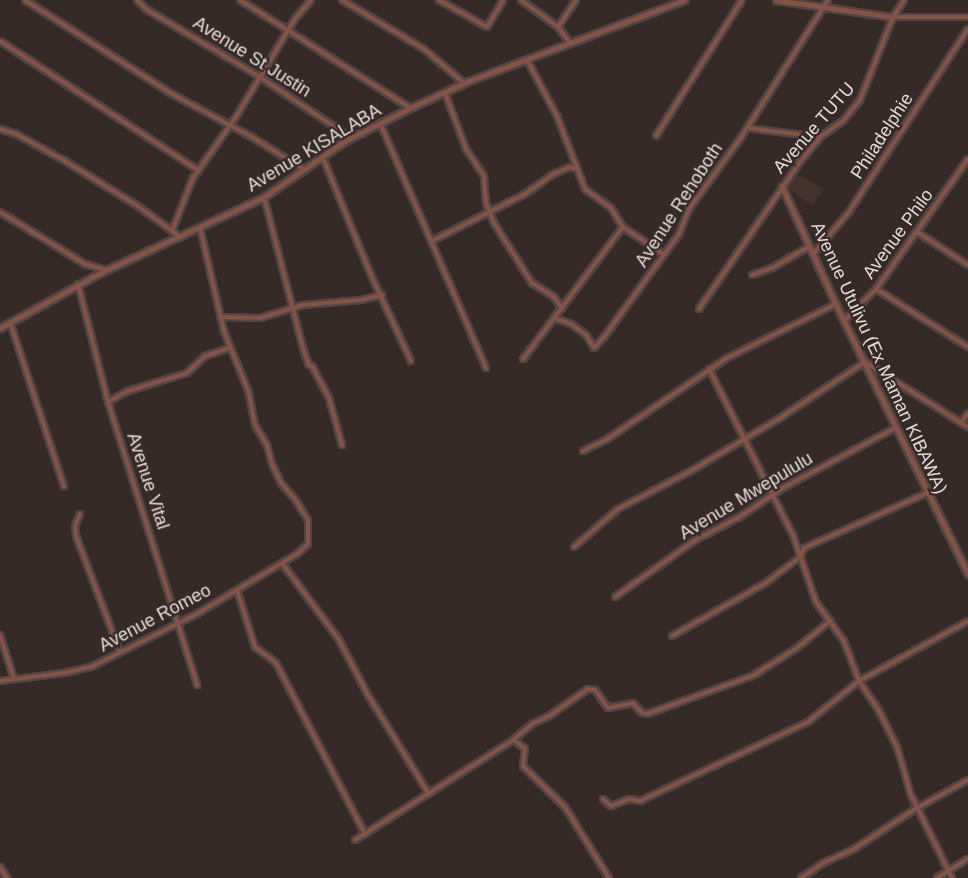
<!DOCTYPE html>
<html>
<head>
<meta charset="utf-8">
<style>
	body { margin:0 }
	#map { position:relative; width:968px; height:878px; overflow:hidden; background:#362a26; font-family:Arial,sans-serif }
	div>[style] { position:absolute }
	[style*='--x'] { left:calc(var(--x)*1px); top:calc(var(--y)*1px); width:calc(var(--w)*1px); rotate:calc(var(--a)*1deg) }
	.built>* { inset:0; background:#44322c }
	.roads { filter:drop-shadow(2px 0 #524643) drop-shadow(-2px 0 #524643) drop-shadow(0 2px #524643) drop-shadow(0 -2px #524643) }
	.minor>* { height:4px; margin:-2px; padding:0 2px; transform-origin:2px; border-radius:2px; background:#855345 }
	.tertiary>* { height:4.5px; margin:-2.25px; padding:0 2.25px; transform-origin:2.25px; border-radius:2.25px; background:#855345 }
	span { translate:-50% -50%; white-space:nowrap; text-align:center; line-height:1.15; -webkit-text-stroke:4.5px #362a26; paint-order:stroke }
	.street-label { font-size:18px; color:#e4dcda }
</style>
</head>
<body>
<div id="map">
	<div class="built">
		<i style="clip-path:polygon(794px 173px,824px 189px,813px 205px,785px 187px)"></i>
	</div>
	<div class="roads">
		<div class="minor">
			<i style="--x:25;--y:0;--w:174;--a:32.6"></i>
			<i style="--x:172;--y:94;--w:89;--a:28.3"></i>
			<i style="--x:250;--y:136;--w:65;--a:31.7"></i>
			<i style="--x:137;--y:0;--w:13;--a:45"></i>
			<i style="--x:146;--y:9;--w:133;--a:30.8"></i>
			<i style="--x:260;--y:77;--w:110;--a:33.8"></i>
			<i style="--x:240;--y:0;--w:201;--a:32.4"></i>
			<i style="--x:342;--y:0;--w:96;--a:30.9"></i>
			<i style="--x:424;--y:49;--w:52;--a:40.4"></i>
			<i style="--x:439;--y:0;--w:55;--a:29.4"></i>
			<i style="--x:487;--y:27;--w:31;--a:-59"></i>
			<i style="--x:521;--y:0;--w:46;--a:36.1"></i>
			<i style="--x:558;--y:27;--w:20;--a:53"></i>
			<i style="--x:558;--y:27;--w:32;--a:-56"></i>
			<i style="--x:0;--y:41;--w:236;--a:33.1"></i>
			<i style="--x:527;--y:60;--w:64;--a:61.8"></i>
			<i style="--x:557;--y:116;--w:78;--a:69"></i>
			<i style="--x:585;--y:189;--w:32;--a:36"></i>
			<i style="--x:611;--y:208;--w:22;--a:58"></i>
			<i style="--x:623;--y:227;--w:48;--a:34"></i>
			<i style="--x:445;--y:93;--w:60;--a:69.4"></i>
			<i style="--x:466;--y:149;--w:32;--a:56"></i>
			<i style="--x:484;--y:176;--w:27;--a:86"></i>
			<i style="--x:486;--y:203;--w:22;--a:68"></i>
			<i style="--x:494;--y:223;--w:71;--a:57.7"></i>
			<i style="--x:532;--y:283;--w:26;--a:32"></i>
			<i style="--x:554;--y:297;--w:14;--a:54"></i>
			<i style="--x:380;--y:123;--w:267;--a:66.6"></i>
			<i style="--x:747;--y:128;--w:74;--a:7"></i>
			<i style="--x:0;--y:129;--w:17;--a:17"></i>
			<i style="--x:16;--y:134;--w:56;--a:28.9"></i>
			<i style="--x:65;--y:161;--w:86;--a:31.7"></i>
			<i style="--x:138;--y:206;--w:51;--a:36.2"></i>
			<i style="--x:656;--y:136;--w:161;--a:-57.7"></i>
			<i style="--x:323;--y:158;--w:126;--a:67.7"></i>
			<i style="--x:371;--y:275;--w:95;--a:65.1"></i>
			<i style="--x:264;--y:197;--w:156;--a:75.5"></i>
			<i style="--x:303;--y:348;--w:18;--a:71"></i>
			<i style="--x:309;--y:365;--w:3;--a:18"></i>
			<i style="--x:312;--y:366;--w:36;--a:62"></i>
			<i style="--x:329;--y:398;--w:49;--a:74.5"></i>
			<i style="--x:0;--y:212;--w:100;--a:31.5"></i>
			<i style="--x:85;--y:264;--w:22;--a:16"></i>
			<i style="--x:172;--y:231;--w:57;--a:-68.4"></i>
			<i style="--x:193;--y:178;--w:75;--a:-54.8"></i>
			<i style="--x:236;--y:117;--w:114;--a:-59"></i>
			<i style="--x:295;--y:19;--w:25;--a:-50"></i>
			<i style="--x:917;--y:232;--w:61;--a:32.9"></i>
			<i style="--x:432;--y:241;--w:104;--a:-26.8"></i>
			<i style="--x:525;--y:194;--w:35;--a:-35"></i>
			<i style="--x:554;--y:174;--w:17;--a:-24"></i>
			<i style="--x:570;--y:167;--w:7;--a:16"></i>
			<i style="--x:814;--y:253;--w:54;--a:-49.5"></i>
			<i style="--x:849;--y:212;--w:218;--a:-57"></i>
			<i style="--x:752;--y:275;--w:21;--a:-19"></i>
			<i style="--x:772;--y:268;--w:44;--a:-30.1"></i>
			<i style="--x:78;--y:284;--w:122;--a:75.7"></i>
			<i style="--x:108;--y:402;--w:297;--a:72.5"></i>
			<i style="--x:876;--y:289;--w:109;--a:32.2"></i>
			<i style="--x:699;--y:309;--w:178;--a:-55.5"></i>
			<i style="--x:800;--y:162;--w:32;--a:-51"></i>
			<i style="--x:820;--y:137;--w:28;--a:-35"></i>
			<i style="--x:843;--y:121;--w:27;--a:-51"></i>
			<i style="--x:860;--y:100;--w:89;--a:-68.3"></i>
			<i style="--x:893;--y:17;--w:20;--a:-57"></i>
			<i style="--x:220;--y:317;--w:40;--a:1.4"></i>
			<i style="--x:260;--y:318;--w:45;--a:-16.8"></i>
			<i style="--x:303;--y:305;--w:58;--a:-4.9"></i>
			<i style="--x:361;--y:300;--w:22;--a:-13"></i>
			<i style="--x:554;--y:318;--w:18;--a:19"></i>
			<i style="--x:571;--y:324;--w:19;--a:36"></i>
			<i style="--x:586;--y:335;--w:15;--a:58"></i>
			<i style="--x:594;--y:348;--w:15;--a:-48"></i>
			<i style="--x:604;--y:337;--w:127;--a:-53.9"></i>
			<i style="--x:679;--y:234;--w:27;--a:-68"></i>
			<i style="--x:689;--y:209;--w:90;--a:-54"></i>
			<i style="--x:742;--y:136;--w:161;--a:-57.7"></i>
			<i style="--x:845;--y:320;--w:44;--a:-45"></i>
			<i style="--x:876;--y:289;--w:159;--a:-54.7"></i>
			<i style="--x:10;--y:322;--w:173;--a:71.8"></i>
			<i style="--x:523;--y:359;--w:166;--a:-52.9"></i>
			<i style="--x:709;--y:369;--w:186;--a:63.2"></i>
			<i style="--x:793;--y:535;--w:71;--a:71.1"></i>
			<i style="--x:816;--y:602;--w:48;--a:54.3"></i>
			<i style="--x:844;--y:641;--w:43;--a:69.4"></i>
			<i style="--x:859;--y:681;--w:34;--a:56"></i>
			<i style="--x:878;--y:709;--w:42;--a:63.4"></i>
			<i style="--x:897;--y:747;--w:50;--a:73.7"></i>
			<i style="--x:911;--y:795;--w:93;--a:63.7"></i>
			<i style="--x:108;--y:402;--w:23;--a:-29"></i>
			<i style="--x:128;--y:391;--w:62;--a:-17"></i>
			<i style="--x:187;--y:373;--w:25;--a:-43"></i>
			<i style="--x:205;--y:356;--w:26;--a:-18"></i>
			<i style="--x:961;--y:423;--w:12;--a:-55"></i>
			<i style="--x:583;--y:451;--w:25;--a:-26"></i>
			<i style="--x:606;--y:440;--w:146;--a:-34.1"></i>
			<i style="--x:727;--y:358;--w:122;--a:-26.4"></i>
			<i style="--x:80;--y:514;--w:13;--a:113"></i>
			<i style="--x:75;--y:526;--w:10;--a:84"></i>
			<i style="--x:76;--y:536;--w:124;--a:69.2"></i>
			<i style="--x:574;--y:547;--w:58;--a:-40.8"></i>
			<i style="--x:618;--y:509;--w:80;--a:-27.5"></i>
			<i style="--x:689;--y:472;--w:102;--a:-30.6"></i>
			<i style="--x:777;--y:420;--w:105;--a:-33.4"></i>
			<i style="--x:865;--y:362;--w:122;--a:32.3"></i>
			<i style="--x:282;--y:563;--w:94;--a:53.3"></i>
			<i style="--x:338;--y:638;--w:64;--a:62.2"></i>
			<i style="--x:368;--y:695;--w:116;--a:58.4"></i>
			<i style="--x:237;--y:590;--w:60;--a:72.5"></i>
			<i style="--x:255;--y:647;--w:26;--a:37"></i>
			<i style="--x:276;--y:663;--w:193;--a:62.5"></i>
			<i style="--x:615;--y:597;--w:97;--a:-35.3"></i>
			<i style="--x:694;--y:541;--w:53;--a:-28"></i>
			<i style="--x:741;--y:516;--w:50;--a:-33.7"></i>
			<i style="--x:783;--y:488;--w:127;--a:-28.2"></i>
			<i style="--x:0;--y:635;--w:46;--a:72.3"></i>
			<i style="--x:672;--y:636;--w:109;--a:-29.6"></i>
			<i style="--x:767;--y:582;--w:41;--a:-37.1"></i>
			<i style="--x:800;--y:557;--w:10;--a:-66"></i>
			<i style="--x:804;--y:548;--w:135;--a:-24.1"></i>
			<i style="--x:0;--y:681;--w:64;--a:-7.1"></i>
			<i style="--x:64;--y:673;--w:28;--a:-13"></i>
			<i style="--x:91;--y:667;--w:116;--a:-26.6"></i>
			<i style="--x:195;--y:615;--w:119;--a:-30.9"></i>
			<i style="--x:297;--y:554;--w:15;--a:-42"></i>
			<i style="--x:308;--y:544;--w:24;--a:-90"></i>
			<i style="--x:308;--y:520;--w:25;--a:-122"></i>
			<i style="--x:295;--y:499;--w:21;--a:-131"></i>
			<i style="--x:281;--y:483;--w:21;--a:-115"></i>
			<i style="--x:272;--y:464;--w:20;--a:-105"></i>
			<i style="--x:267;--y:445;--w:23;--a:-121"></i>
			<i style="--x:255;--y:425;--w:33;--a:-101"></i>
			<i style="--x:249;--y:393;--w:67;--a:-112"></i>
			<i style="--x:224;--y:331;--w:106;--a:-103.1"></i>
			<i style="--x:514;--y:740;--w:14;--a:39"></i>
			<i style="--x:525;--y:749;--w:17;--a:97"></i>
			<i style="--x:523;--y:766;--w:59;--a:44.3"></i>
			<i style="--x:565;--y:807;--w:84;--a:58.2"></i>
			<i style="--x:603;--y:799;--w:11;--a:41"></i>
			<i style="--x:611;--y:806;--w:19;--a:-21"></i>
			<i style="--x:629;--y:799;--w:11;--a:10"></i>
			<i style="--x:640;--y:801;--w:186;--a:-25.2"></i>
			<i style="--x:808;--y:722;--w:65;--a:-38.8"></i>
			<i style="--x:859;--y:681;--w:124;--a:-28.8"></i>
			<i style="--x:355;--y:840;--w:187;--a:-32.3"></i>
			<i style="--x:513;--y:740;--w:25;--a:-40"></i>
			<i style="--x:532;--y:724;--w:19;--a:-25"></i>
			<i style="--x:549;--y:716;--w:47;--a:-34.7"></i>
			<i style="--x:588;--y:689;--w:7;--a:8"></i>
			<i style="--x:595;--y:690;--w:22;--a:54"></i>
			<i style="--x:608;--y:708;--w:25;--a:-11"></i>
			<i style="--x:633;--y:703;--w:13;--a:48"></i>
			<i style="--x:642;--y:713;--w:5;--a:11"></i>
			<i style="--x:647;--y:714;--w:114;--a:-20"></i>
			<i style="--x:754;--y:675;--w:51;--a:-32.1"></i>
			<i style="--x:797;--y:648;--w:43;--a:-39.3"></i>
			<i style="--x:801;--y:878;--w:27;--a:-34"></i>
			<i style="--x:823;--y:863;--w:34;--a:-24"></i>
			<i style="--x:854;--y:849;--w:75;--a:-33.1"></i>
			<i style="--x:917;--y:808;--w:58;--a:-28.8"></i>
			<i style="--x:937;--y:878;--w:36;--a:-32"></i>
		</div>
		<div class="tertiary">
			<i style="--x:776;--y:0;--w:118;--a:8.3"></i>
			<i style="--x:893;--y:17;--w:75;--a:0"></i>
			<i style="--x:782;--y:186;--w:130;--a:65.4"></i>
			<i style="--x:836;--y:304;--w:301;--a:63.9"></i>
			<i style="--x:0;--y:328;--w:116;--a:-28.8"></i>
			<i style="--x:102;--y:272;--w:179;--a:-24.8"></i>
			<i style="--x:264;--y:197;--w:98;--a:-34.7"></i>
			<i style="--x:345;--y:141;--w:73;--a:-26.9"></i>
			<i style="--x:410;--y:108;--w:65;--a:-24.6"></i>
			<i style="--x:469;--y:81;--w:230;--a:-20.6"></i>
			<i style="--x:0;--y:867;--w:13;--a:58"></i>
		</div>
	</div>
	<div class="street-label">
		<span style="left:252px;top:57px;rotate:32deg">Avenue St Justin</span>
		<span style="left:814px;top:128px;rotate:-49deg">Avenue TUTU</span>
		<span style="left:882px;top:136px;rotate:-57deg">Philadelphie</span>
		<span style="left:314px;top:148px;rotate:-31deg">Avenue KISALABA</span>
		<span style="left:679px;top:205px;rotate:-57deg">Avenue Rehoboth</span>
		<span style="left:898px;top:234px;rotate:-54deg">Avenue Philo</span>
		<span style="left:879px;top:358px;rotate:65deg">Avenue Utulivu (Ex Maman KIBAWA)</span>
		<span style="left:148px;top:481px;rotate:72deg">Avenue Vital</span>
		<span style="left:746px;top:496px;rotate:-31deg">Avenue Mwepululu</span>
		<span style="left:155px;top:618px;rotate:-28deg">Avenue Romeo</span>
	</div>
</div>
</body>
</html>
